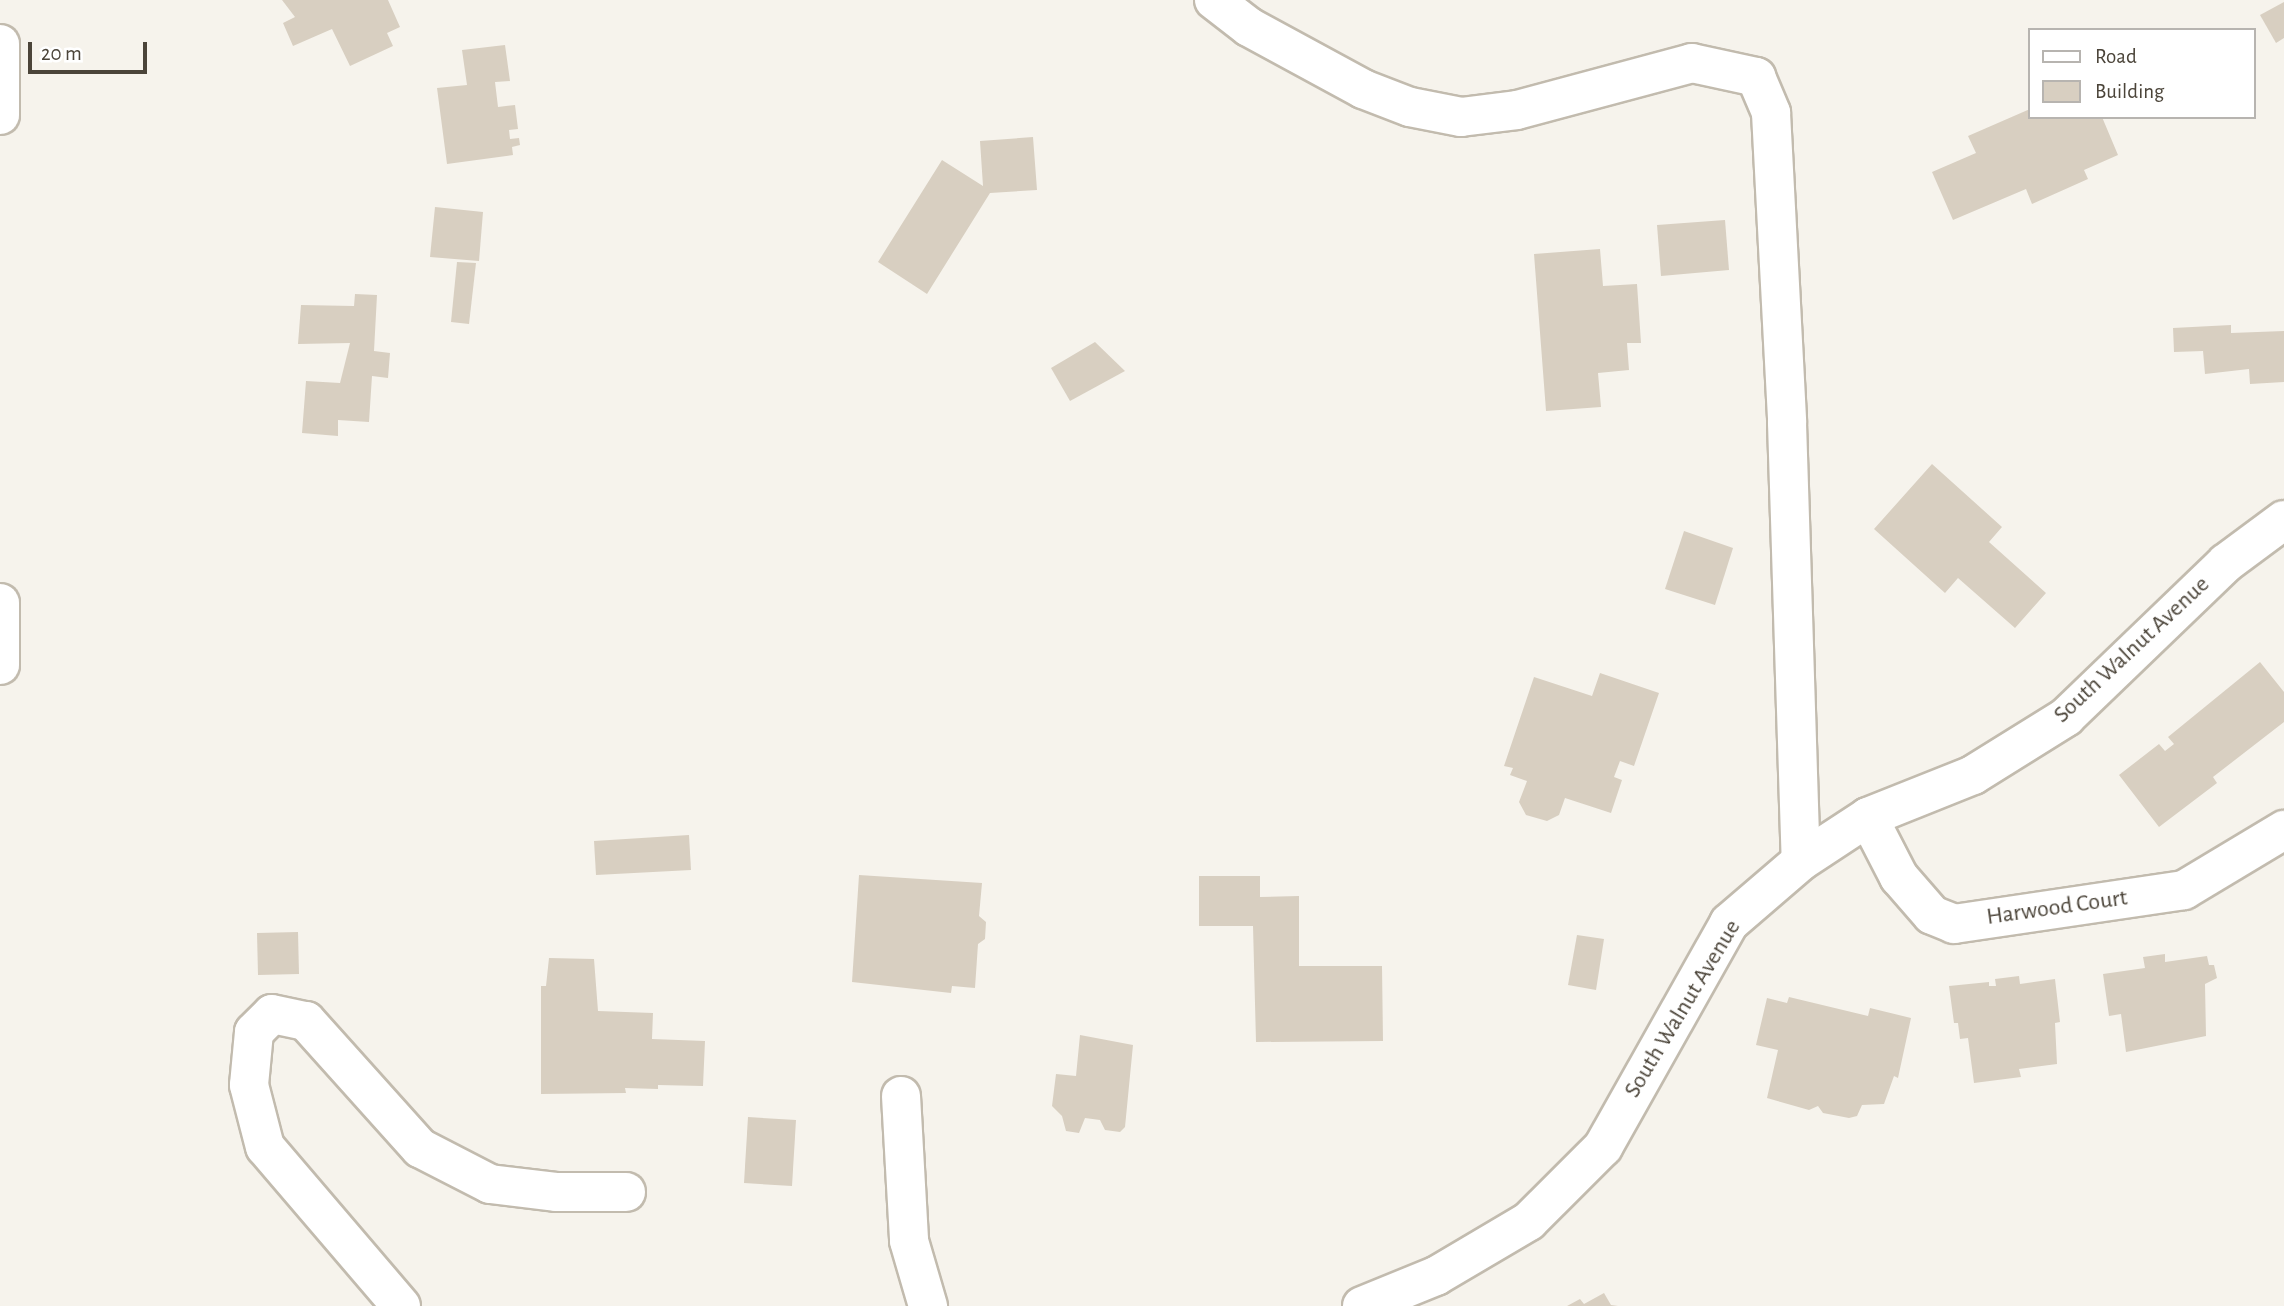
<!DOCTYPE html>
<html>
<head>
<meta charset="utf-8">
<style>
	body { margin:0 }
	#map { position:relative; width:2284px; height:1306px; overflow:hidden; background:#f6f3ec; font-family:"Alegreya Sans",sans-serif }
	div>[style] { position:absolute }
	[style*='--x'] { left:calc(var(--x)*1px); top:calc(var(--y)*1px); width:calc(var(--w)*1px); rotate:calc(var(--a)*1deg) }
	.building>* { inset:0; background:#d8cfc1 }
	.roads { filter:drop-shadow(2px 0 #c2bbae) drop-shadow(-2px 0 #c2bbae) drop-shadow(0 2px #c2bbae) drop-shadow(0 -2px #c2bbae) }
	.minor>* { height:38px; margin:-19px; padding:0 19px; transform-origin:19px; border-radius:19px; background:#fff }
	span { translate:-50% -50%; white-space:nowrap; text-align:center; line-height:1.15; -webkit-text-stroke:5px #fff; paint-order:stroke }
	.street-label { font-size:24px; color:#4b4439 }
	.legend { position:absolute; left:2028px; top:28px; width:228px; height:91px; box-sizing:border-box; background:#fff; border:2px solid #b7b4b0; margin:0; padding:9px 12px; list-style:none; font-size:21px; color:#4b4439 }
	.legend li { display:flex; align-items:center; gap:14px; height:35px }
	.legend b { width:35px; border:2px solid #b7b4b0 }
	.scale { position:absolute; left:28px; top:42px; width:119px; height:32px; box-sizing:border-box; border:4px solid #4b4439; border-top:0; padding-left:9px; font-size:21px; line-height:24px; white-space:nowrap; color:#4b4439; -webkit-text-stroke:5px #fff; paint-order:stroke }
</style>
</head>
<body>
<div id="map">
	<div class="building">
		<i style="clip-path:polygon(282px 0,388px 0,400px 27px,387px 33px,393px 46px,350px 66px,332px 29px,293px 46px,283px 23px,295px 17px)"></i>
		<i style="clip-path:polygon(2284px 2px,2284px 38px,2276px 43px,2260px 15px)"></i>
		<i style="clip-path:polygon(505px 45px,510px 81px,495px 82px,498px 107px,515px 105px,518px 129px,509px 130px,510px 139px,519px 138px,520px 145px,512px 147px,513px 155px,447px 164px,437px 88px,467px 85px,462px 50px)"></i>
		<i style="clip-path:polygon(2030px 109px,2030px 117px,2102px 117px,2118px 155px,2084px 170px,2088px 179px,2032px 204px,2026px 189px,1953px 220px,1932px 172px,1976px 153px,1968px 136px)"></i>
		<i style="clip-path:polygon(1033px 137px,1037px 190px,990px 193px,927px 294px,878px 262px,942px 160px,983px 186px,980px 141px)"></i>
		<i style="clip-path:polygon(435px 207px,483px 212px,479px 261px,430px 257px)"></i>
		<i style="clip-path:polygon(1725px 220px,1729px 270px,1661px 276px,1657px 225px)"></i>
		<i style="clip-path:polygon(1600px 249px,1603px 286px,1637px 284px,1641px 343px,1627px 343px,1629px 370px,1598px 373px,1601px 407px,1546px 411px,1534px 254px)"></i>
		<i style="clip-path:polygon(457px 262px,476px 263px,469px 324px,451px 322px)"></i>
		<i style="clip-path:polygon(355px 294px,377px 295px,374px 351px,390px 353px,388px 378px,372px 376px,369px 422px,338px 420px,338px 436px,302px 433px,306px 381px,340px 383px,350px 343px,298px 344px,301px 305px,354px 306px)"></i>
		<i style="clip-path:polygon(2231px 325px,2231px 333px,2284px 331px,2284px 382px,2250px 384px,2249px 369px,2205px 374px,2203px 351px,2174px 352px,2173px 328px)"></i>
		<i style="clip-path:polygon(1095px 342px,1125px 371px,1070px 401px,1051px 368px)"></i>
		<i style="clip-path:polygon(1932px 464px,2002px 527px,1989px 542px,2046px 593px,2015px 628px,1958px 578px,1945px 593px,1874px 529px)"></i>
		<i style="clip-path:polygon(1684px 531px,1733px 548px,1715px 605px,1665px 589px)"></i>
		<i style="clip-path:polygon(2260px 662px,2284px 692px,2284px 722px,2213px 777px,2217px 783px,2159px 827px,2119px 775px,2159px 744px,2165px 751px,2174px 744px,2168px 737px)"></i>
		<i style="clip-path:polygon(1600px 673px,1659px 693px,1634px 766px,1620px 761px,1614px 777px,1622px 780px,1611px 813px,1565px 798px,1559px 815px,1547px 821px,1526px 815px,1519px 802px,1527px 781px,1510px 775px,1513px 768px,1504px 766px,1534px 677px,1592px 696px)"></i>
		<i style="clip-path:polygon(689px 835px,691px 870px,596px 875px,594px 841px)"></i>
		<i style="clip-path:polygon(859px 875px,982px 883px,979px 916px,986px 922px,985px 939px,978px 944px,975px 988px,952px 986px,951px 993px,852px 982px)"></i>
		<i style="clip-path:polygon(1199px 876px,1260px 876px,1260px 897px,1299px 896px,1299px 966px,1382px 966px,1383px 1041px,1256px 1042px,1253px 926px,1199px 926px)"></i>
		<i style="clip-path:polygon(298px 932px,299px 974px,258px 975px,257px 933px)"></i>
		<i style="clip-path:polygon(1577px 935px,1604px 939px,1596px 990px,1568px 985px)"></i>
		<i style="clip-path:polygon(2165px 954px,2165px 962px,2207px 956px,2209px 965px,2214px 965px,2217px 978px,2205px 984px,2206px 1036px,2126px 1052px,2121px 1014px,2109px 1016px,2103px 974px,2145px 968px,2143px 957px)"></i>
		<i style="clip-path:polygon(549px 958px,594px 959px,598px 1011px,653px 1013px,652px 1039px,705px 1041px,703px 1086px,658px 1085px,658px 1089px,625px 1088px,626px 1093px,541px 1094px,541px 986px,546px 986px)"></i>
		<i style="clip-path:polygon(2019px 976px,2020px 984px,2055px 979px,2060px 1022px,2055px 1023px,2057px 1064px,2019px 1069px,2021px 1077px,1974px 1083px,1968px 1038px,1960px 1039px,1958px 1023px,1954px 1023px,1949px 986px,1989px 982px,1989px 986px,1996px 986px,1995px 979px)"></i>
		<i style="clip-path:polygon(1789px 997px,1868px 1016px,1870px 1008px,1911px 1018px,1898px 1078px,1894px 1076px,1884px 1104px,1862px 1105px,1857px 1116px,1849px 1118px,1823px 1113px,1818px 1106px,1809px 1110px,1767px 1098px,1778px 1050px,1756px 1045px,1767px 998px,1787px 1003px)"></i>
		<i style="clip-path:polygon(1080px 1035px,1133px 1045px,1125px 1127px,1120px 1132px,1105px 1130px,1100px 1120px,1085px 1118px,1079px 1133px,1066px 1131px,1062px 1116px,1052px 1106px,1056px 1074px,1076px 1076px)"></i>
		<i style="clip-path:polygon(748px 1117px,796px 1120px,792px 1186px,744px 1183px)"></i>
		<i style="clip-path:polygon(1604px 1293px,1611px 1305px,1618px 1306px,1567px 1306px,1580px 1299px,1584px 1304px)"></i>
	</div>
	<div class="roads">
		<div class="minor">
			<i style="--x:1214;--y:0;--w:44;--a:37.6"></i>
			<i style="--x:1249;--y:27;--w:130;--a:28.5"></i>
			<i style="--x:1363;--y:89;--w:50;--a:21"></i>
			<i style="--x:1410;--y:107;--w:52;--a:11.1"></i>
			<i style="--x:1461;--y:117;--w:56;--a:-7.1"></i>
			<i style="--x:1517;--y:110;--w:181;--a:-15"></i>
			<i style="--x:1692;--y:63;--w:66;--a:12.3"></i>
			<i style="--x:1756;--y:77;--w:39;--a:67"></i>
			<i style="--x:1771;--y:113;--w:310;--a:87"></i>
			<i style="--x:1787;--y:423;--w:438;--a:88.2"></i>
			<i style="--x:0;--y:44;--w:71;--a:90"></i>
			<i style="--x:0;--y:603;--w:62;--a:90"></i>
			<i style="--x:1868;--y:817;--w:68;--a:62.7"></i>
			<i style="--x:1899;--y:877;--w:50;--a:49"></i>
			<i style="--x:1932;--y:915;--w:24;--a:22"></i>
			<i style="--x:1954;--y:924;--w:232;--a:-8.4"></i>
			<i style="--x:2184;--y:890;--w:117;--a:-31"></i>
			<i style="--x:901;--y:1096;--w:145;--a:86.8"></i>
			<i style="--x:909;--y:1241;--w:68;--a:73.7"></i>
			<i style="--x:401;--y:1306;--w:209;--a:-130.5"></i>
			<i style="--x:265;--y:1147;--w:64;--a:-104.5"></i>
			<i style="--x:249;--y:1085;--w:53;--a:-84.6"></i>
			<i style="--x:254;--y:1032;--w:25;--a:-45"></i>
			<i style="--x:272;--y:1014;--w:35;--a:12"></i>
			<i style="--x:306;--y:1021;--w:171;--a:48.1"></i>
			<i style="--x:420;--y:1148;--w:79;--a:27.2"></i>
			<i style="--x:490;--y:1184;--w:66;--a:6.9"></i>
			<i style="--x:556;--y:1192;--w:70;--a:0"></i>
			<i style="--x:1362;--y:1306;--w:80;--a:-22.1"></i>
			<i style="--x:1436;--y:1276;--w:108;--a:-30.6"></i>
			<i style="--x:1529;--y:1221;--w:105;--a:-45"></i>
			<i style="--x:1603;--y:1147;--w:257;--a:-60.6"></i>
			<i style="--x:1729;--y:923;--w:95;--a:-40.7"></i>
			<i style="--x:1801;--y:861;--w:80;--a:-33.3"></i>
			<i style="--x:1868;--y:817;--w:113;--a:-21.8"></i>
			<i style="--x:1973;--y:775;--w:110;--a:-31.9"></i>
			<i style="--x:2066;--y:717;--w:222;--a:-43.9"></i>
			<i style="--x:2226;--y:563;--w:72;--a:-36.6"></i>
		</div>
	</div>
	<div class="street-label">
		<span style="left:2132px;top:650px;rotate:-43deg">South Walnut Avenue</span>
		<span style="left:2057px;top:908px;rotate:-8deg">Harwood Court</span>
		<span style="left:1683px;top:1009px;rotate:-59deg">South Walnut Avenue</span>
	</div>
	<ul class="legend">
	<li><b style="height:9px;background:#fff"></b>Road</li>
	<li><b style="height:19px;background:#d8cfc1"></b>Building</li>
	</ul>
	<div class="scale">20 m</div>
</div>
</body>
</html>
